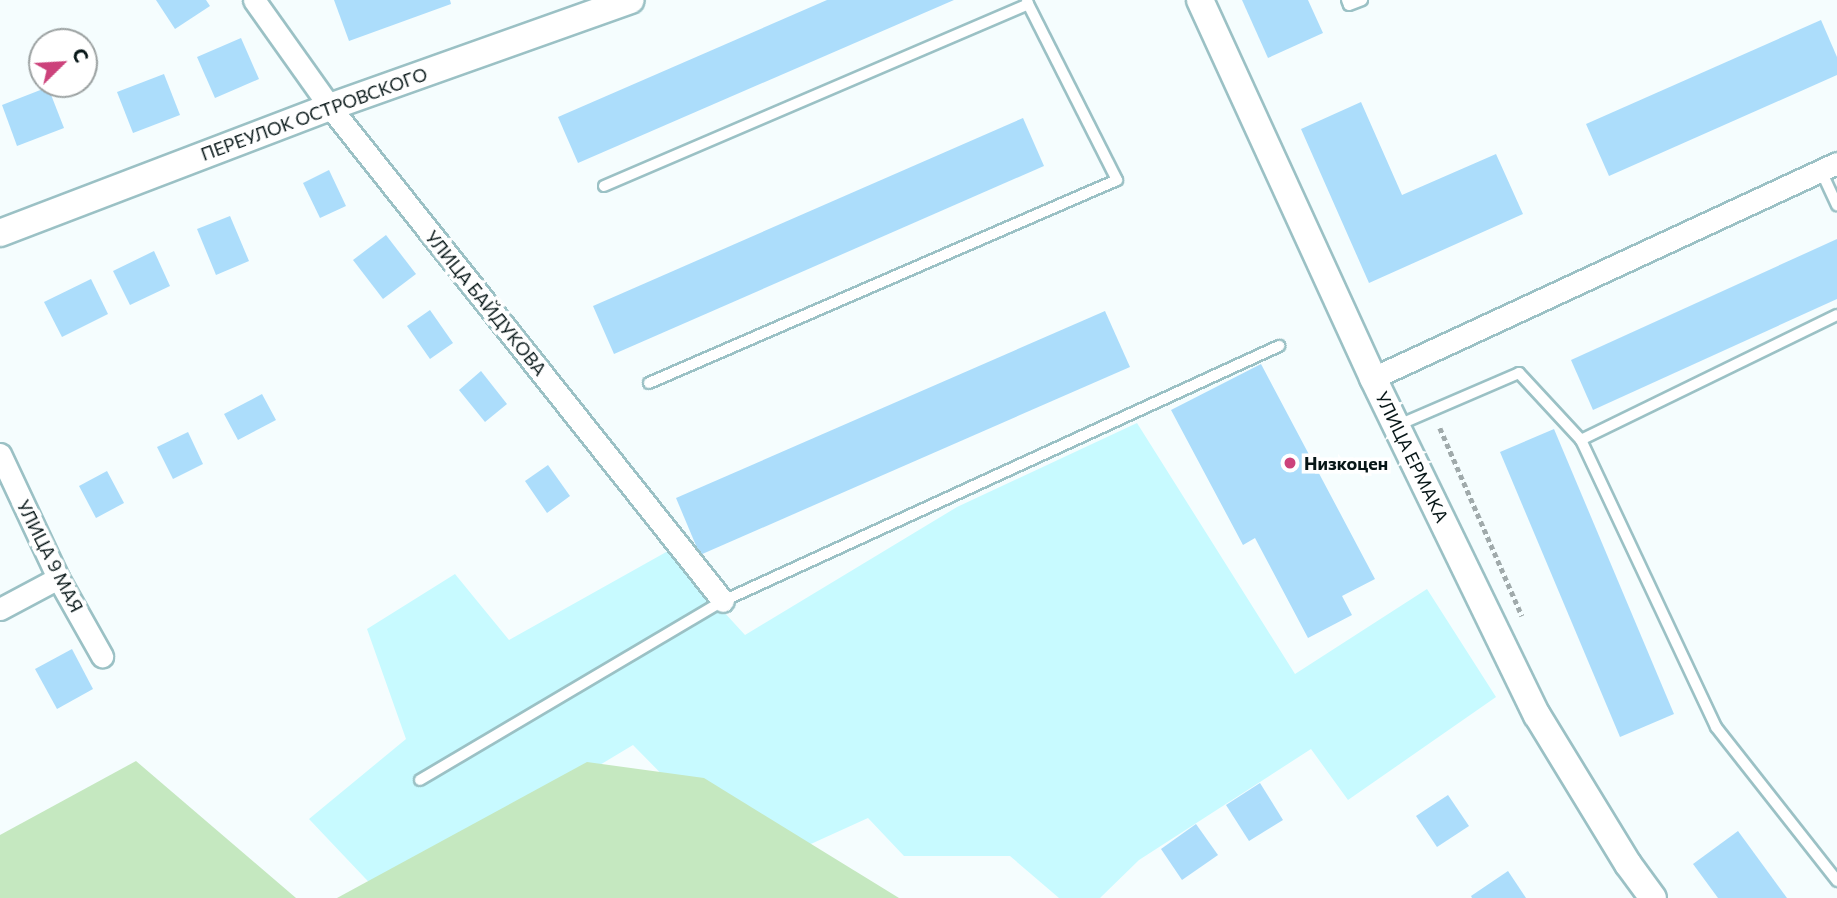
<!DOCTYPE html>
<html>
<head>
<meta charset="utf-8">
<style>
	body { margin:0 }
	#map { position:relative; width:1837px; height:898px; overflow:hidden; background:#f5fdfe; font-family:Commissioner,sans-serif }
	div>[style] { position:absolute }
	[style*='--x'] { left:calc(var(--x)*1px); top:calc(var(--y)*1px); width:calc(var(--w)*1px); rotate:calc(var(--a)*1deg) }
	.built>* { inset:0; background:#c8faff }
	.green>* { inset:0; background:#c5e8c0 }
	.building>* { inset:0; background:#acddfb }
	.path>* { height:4.5px; margin-top:-2.25px; transform-origin:0; background:repeating-linear-gradient(90deg,#a0aaab 0 5px,transparent 0 8.5px) }
	.roads { filter:drop-shadow(2px 0 #9bc1c5) drop-shadow(-2px 0 #9bc1c5) drop-shadow(0 2px #9bc1c5) drop-shadow(0 -2px #9bc1c5) }
	.service>* { height:10px; margin:-5px; padding:0 5px; transform-origin:5px; border-radius:5px; background:#fff }
	.minor>* { height:21px; margin:-10.5px; padding:0 10.5px; transform-origin:10.5px; border-radius:10.5px; background:#fff }
	.tertiary>* { height:26px; margin:-13px; padding:0 13px; transform-origin:13px; border-radius:13px; background:#fff }
	.dots>* { width:19px; height:19px; translate:-50% -50%; box-sizing:border-box; border:4px solid #fff; border-radius:50% }
	span { translate:-50% -50%; white-space:nowrap; text-align:center; line-height:1.15; -webkit-text-stroke:7px #fff; paint-order:stroke }
	.street-label { font-size:18px; color:#071617 }
	.poi-label { font-size:18px; color:#071617; font-weight:700 }
	.left { translate:0 -50%; text-align:left }
	.north { position:absolute; left:28px; top:28px; width:70px; height:70px; box-sizing:border-box; background:#fff; border:2px solid #9ca2a2; border-radius:50%; rotate:66deg; font-size:19px; font-weight:700; line-height:28px; text-align:center; color:#071617 }
	.north::after { content:''; display:block; margin:auto; width:24px; height:32px; background:#cc427b; clip-path:polygon(50% 0,100% 100%,50% 72%,0 100%) }
</style>
</head>
<body>
<div id="map">
	<div class="built">
		<i style="clip-path:polygon(1137px 423px,1295px 674px,1427px 589px,1496px 697px,1348px 800px,1311px 749px,1139px 860px,1100px 898px,1059px 898px,1010px 856px,904px 856px,868px 818px,780px 858px,693px 806px,633px 745px,382px 896px,309px 819px,406px 739px,367px 629px,455px 574px,509px 640px,668px 551px,745px 635px,957px 507px)"></i>
	</div>
	<div class="green">
		<i style="clip-path:polygon(136px 761px,296px 898px,0 898px,0 835px)"></i>
		<i style="clip-path:polygon(587px 762px,704px 778px,899px 898px,337px 898px)"></i>
	</div>
	<div class="building">
		<i style="clip-path:polygon(156px 0,206px 0,210px 6px,175px 29px)"></i>
		<i style="clip-path:polygon(334px 0,450px 0,451px 4px,349px 41px)"></i>
		<i style="clip-path:polygon(827px 0,954px 0,578px 163px,558px 117px)"></i>
		<i style="clip-path:polygon(1242px 0,1308px 0,1323px 33px,1268px 58px)"></i>
		<i style="clip-path:polygon(1821px 20px,1837px 57px,1837px 75px,1609px 176px,1586px 124px)"></i>
		<i style="clip-path:polygon(241px 38px,259px 79px,215px 98px,197px 57px)"></i>
		<i style="clip-path:polygon(164px 74px,180px 115px,133px 133px,117px 92px)"></i>
		<i style="clip-path:polygon(48px 87px,64px 128px,17px 146px,2px 105px)"></i>
		<i style="clip-path:polygon(1361px 102px,1402px 195px,1496px 154px,1523px 214px,1369px 283px,1301px 129px)"></i>
		<i style="clip-path:polygon(1023px 118px,1044px 166px,614px 354px,593px 306px)"></i>
		<i style="clip-path:polygon(329px 170px,346px 206px,320px 218px,303px 183px)"></i>
		<i style="clip-path:polygon(230px 216px,249px 261px,216px 275px,197px 229px)"></i>
		<i style="clip-path:polygon(386px 235px,416px 274px,383px 299px,353px 260px)"></i>
		<i style="clip-path:polygon(1837px 239px,1837px 299px,1593px 410px,1571px 360px)"></i>
		<i style="clip-path:polygon(154px 251px,170px 286px,130px 305px,113px 271px)"></i>
		<i style="clip-path:polygon(91px 279px,108px 314px,62px 337px,44px 302px)"></i>
		<i style="clip-path:polygon(430px 310px,453px 343px,430px 359px,407px 326px)"></i>
		<i style="clip-path:polygon(1105px 311px,1130px 367px,700px 555px,676px 498px)"></i>
		<i style="clip-path:polygon(1261px 364px,1375px 579px,1342px 596px,1352px 615px,1308px 638px,1255px 538px,1243px 545px,1171px 410px)"></i>
		<i style="clip-path:polygon(481px 371px,507px 404px,485px 422px,459px 390px)"></i>
		<i style="clip-path:polygon(262px 394px,276px 420px,238px 440px,224px 414px)"></i>
		<i style="clip-path:polygon(1554px 429px,1674px 714px,1620px 737px,1500px 452px)"></i>
		<i style="clip-path:polygon(188px 432px,203px 464px,173px 479px,157px 447px)"></i>
		<i style="clip-path:polygon(548px 465px,570px 496px,547px 513px,525px 481px)"></i>
		<i style="clip-path:polygon(107px 471px,124px 503px,96px 518px,79px 486px)"></i>
		<i style="clip-path:polygon(72px 649px,93px 689px,57px 709px,35px 669px)"></i>
		<i style="clip-path:polygon(1260px 783px,1283px 820px,1249px 841px,1226px 805px)"></i>
		<i style="clip-path:polygon(1448px 795px,1469px 826px,1437px 847px,1416px 816px)"></i>
		<i style="clip-path:polygon(1196px 824px,1218px 855px,1182px 880px,1161px 849px)"></i>
		<i style="clip-path:polygon(1738px 831px,1787px 898px,1718px 898px,1693px 864px)"></i>
		<i style="clip-path:polygon(1508px 871px,1526px 898px,1472px 898px,1471px 896px)"></i>
	</div>
	<div class="path">
		<i style="--x:1440;--y:428;--w:205;--a:66.4"></i>
	</div>
	<div class="roads">
		<div class="service">
			<i style="--x:1347;--y:0;--w:5;--a:68"></i>
			<i style="--x:1349;--y:5;--w:14;--a:-21"></i>
			<i style="--x:1821;--y:171;--w:38;--a:65"></i>
			<i style="--x:604;--y:186;--w:461;--a:-23.2"></i>
			<i style="--x:1028;--y:4;--w:4;--a:-104"></i>
			<i style="--x:1837;--y:315;--w:285;--a:154"></i>
			<i style="--x:1581;--y:440;--w:317;--a:64.8"></i>
			<i style="--x:1716;--y:727;--w:196;--a:51.8"></i>
			<i style="--x:649;--y:383;--w:510;--a:-23.45"></i>
			<i style="--x:1117;--y:180;--w:197;--a:-116.8"></i>
			<i style="--x:1396;--y:426;--w:134;--a:-23.3"></i>
			<i style="--x:1519;--y:373;--w:91;--a:47.2"></i>
			<i style="--x:420;--y:780;--w:352;--a:-30.6"></i>
			<i style="--x:723;--y:601;--w:612;--a:-24.64"></i>
		</div>
		<div class="minor">
			<i style="--x:254;--y:0;--w:131;--a:54.6"></i>
			<i style="--x:330;--y:107;--w:631;--a:51.5"></i>
			<i style="--x:1373;--y:378;--w:511;--a:-24.86"></i>
			<i style="--x:0;--y:454;--w:137;--a:64.9"></i>
			<i style="--x:58;--y:578;--w:90;--a:60.6"></i>
			<i style="--x:0;--y:609;--w:66;--a:-28.1"></i>
		</div>
		<div class="tertiary">
			<i style="--x:1200;--y:0;--w:416;--a:65.4"></i>
			<i style="--x:1373;--y:378;--w:375;--a:64.1"></i>
			<i style="--x:1537;--y:715;--w:175;--a:58.6"></i>
			<i style="--x:1628;--y:864;--w:42;--a:53.7"></i>
			<i style="--x:0;--y:233;--w:353;--a:-20.9"></i>
			<i style="--x:330;--y:107;--w:319;--a:-19.6"></i>
		</div>
	</div>
	<div class="dots">
		<i style="left:1290px;top:463px;background:#cc427b"></i>
	</div>
	<div class="street-label">
		<span style="left:314px;top:114px;rotate:-20deg">ПЕРЕУЛОК ОСТРОВСКОГО</span>
		<span style="left:486px;top:303px;rotate:51deg">УЛИЦА БАЙДУКОВА</span>
		<span style="left:1412px;top:457px;rotate:64deg">УЛИЦА ЕРМАКА</span>
		<span style="left:50px;top:556px;rotate:63deg">УЛИЦА 9 МАЯ</span>
	</div>
	<div class="poi-label">
		<span class="left" style="left:1304px;top:463px">Низкоцен</span>
	</div>
	<div class="north">С</div>
</div>
</body>
</html>
